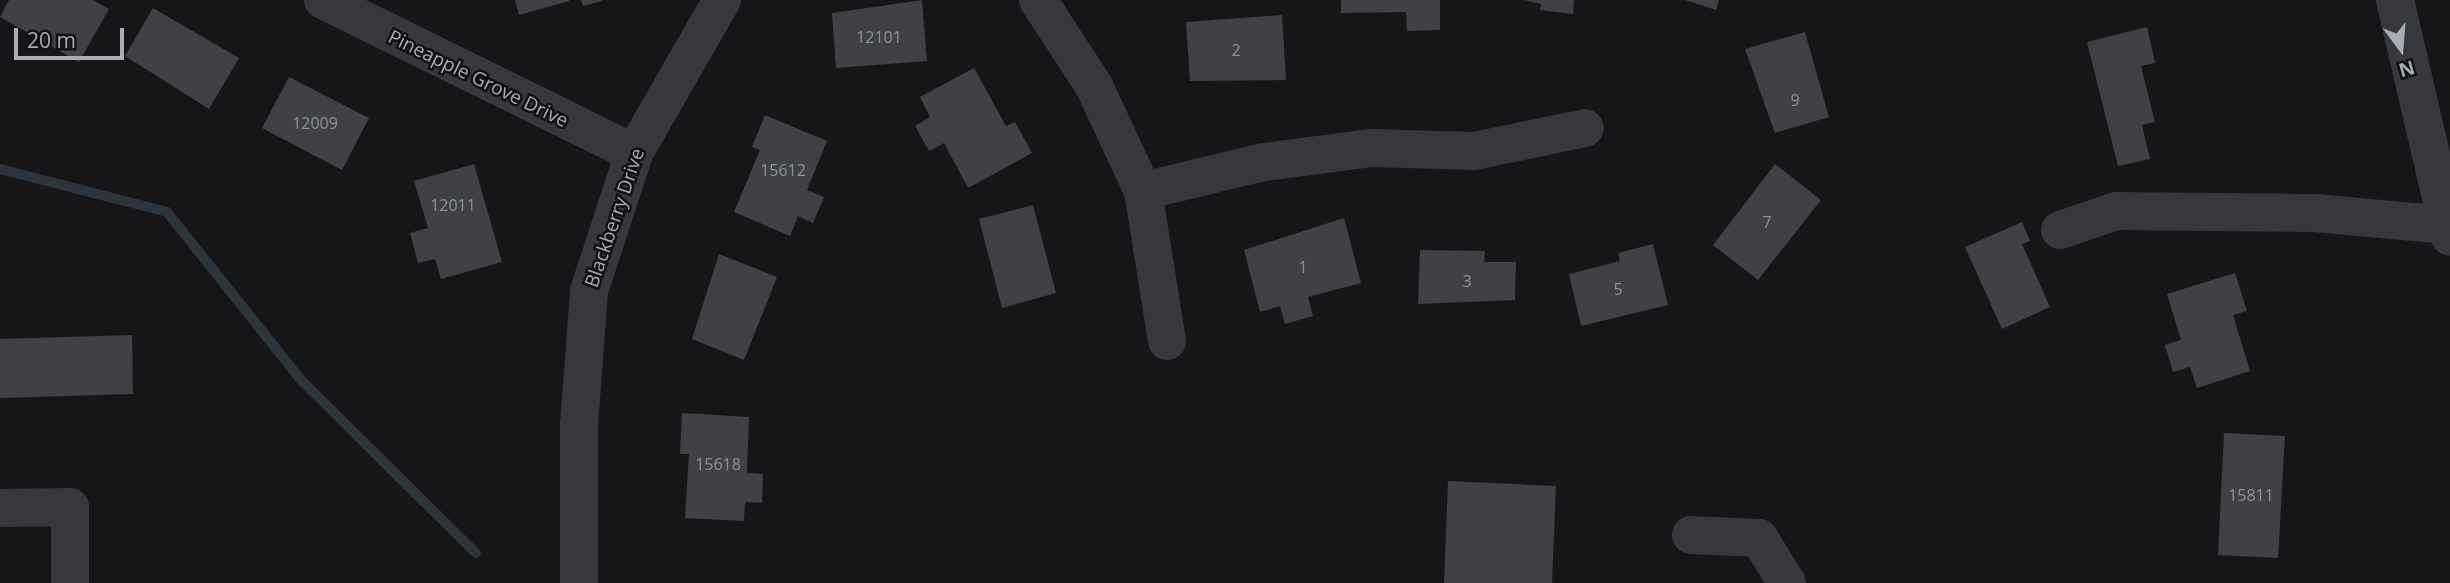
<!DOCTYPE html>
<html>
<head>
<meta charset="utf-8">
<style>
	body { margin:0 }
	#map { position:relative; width:2450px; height:583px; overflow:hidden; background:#161618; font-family:"Open Sans",sans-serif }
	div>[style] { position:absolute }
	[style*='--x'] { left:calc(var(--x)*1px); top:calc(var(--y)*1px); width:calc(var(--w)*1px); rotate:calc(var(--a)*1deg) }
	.stream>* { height:10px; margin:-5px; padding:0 5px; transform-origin:5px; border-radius:5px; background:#2c353c }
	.building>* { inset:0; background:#404145 }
	.minor>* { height:38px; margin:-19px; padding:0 19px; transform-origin:19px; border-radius:19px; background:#37383d }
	span { translate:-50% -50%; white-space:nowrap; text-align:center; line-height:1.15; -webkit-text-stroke:5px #111113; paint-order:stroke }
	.number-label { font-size:16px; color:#8e929b }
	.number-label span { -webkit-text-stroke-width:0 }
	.street-label { font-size:19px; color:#a8adb8 }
	.north { position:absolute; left:2366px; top:14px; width:70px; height:70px; -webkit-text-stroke:5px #111113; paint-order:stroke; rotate:164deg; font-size:19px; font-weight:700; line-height:28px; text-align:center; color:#a8adb8 }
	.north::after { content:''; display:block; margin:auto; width:24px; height:32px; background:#a8adb8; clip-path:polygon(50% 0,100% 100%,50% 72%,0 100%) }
	.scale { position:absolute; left:14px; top:28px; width:110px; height:32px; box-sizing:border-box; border:4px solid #a8adb8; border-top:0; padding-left:9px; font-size:21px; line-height:24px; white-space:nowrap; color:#a8adb8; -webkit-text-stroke:5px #111113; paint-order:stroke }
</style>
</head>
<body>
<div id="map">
	<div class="stream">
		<i style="--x:0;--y:169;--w:172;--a:14.4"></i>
		<i style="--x:167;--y:212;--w:215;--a:51.4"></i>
		<i style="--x:301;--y:380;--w:246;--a:44.7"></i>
	</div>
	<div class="building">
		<i style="clip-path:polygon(9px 0,93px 0,109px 9px,79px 62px,0 17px)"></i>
		<i style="clip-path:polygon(515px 0,569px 0,569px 1px,519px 15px)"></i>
		<i style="clip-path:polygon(581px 0,602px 0,602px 1px,583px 6px)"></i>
		<i style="clip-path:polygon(922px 0,927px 61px,836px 68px,832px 13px)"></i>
		<i style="clip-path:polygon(1341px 0,1440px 0,1440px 30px,1407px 31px,1406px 12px,1341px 13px)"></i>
		<i style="clip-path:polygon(1524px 0,1574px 0,1573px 14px,1540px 10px,1541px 4px)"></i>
		<i style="clip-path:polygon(1685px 0,1719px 0,1716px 10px)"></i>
		<i style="clip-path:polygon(153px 8px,239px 58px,209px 109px,125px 56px)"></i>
		<i style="clip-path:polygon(1282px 15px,1286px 80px,1190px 81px,1186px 22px)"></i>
		<i style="clip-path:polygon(2147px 27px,2155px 63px,2141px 66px,2155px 122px,2142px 125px,2150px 159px,2118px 166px,2087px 42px)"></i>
		<i style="clip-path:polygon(1805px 32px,1829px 117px,1775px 133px,1745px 49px)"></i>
		<i style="clip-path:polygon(974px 68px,1006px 126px,1015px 122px,1032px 153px,968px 188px,944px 143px,929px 151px,915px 126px,930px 117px,920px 97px)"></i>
		<i style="clip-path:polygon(289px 77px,369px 118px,342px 170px,262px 128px)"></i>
		<i style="clip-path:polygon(765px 115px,827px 141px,807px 190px,824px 197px,813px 223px,798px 216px,790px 236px,734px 212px,760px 150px,752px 147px)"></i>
		<i style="clip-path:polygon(474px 164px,502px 262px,441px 279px,435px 259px,418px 263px,410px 233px,428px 228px,414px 181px)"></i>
		<i style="clip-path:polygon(1775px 164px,1821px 200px,1758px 280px,1713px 245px)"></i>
		<i style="clip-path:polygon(1033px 205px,1056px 293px,1002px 308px,979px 219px)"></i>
		<i style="clip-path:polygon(1344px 218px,1361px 283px,1308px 297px,1313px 316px,1285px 324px,1280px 306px,1260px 312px,1244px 250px)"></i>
		<i style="clip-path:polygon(2022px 222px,2030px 241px,2022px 244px,2050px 307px,2002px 329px,1965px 247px)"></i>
		<i style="clip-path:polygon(1653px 244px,1668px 305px,1581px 326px,1569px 274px,1620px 261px,1618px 253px)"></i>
		<i style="clip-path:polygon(1420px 250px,1485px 251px,1484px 262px,1516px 262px,1515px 300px,1418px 304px)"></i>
		<i style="clip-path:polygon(719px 254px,777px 277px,744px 360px,692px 339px)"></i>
		<i style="clip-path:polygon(2235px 273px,2247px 311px,2233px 315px,2250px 371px,2197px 388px,2190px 367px,2173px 372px,2165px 345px,2181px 340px,2167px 294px)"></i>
		<i style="clip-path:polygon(132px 335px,133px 394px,0 398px,0 339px)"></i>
		<i style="clip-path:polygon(682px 413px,749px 417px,747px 473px,763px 474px,762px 503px,745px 502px,744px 521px,685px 518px,689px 454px,680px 454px)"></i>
		<i style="clip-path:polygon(2224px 433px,2285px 436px,2278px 558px,2218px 555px)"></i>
		<i style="clip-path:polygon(1448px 481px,1556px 486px,1552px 583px,1444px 583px)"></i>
	</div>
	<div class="minor">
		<i style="--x:323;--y:0;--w:347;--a:26.2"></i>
		<i style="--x:1038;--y:0;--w:103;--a:56.9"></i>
		<i style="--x:1094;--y:86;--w:116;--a:65"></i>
		<i style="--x:1143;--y:191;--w:152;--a:80.9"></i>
		<i style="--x:2395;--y:0;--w:243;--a:76.9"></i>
		<i style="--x:1143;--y:191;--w:124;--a:-13.5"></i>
		<i style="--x:1264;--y:162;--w:109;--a:-7.4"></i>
		<i style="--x:1372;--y:148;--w:102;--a:1.7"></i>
		<i style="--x:1474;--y:151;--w:113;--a:-11.7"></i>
		<i style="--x:2060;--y:230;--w:59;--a:-18.7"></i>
		<i style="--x:2116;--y:211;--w:199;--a:0.6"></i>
		<i style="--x:2315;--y:213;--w:133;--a:5.2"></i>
		<i style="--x:0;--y:508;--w:70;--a:-0.8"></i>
		<i style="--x:70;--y:507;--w:76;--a:90"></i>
		<i style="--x:1691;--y:535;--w:68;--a:2.5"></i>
		<i style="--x:1759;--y:538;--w:53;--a:58.1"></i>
		<i style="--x:579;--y:583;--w:158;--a:-90"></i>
		<i style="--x:579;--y:425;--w:134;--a:-85.7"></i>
		<i style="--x:589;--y:291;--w:145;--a:-71.9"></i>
		<i style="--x:634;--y:153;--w:177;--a:-60.1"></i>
	</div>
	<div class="number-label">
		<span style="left:879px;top:37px">12101</span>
		<span style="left:1236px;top:50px">2</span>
		<span style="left:1795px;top:100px">9</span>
		<span style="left:315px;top:123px">12009</span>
		<span style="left:783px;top:170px">15612</span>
		<span style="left:453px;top:205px">12011</span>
		<span style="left:1767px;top:222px">7</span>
		<span style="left:1303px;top:267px">1</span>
		<span style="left:1467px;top:281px">3</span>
		<span style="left:1618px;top:289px">5</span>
		<span style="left:718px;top:464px">15618</span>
		<span style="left:2251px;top:495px">15811</span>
	</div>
	<div class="street-label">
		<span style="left:478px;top:79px;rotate:26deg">Pineapple Grove Drive</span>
		<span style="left:615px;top:218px;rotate:-71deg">Blackberry Drive</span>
	</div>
	<div class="north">N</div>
	<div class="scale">20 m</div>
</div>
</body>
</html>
